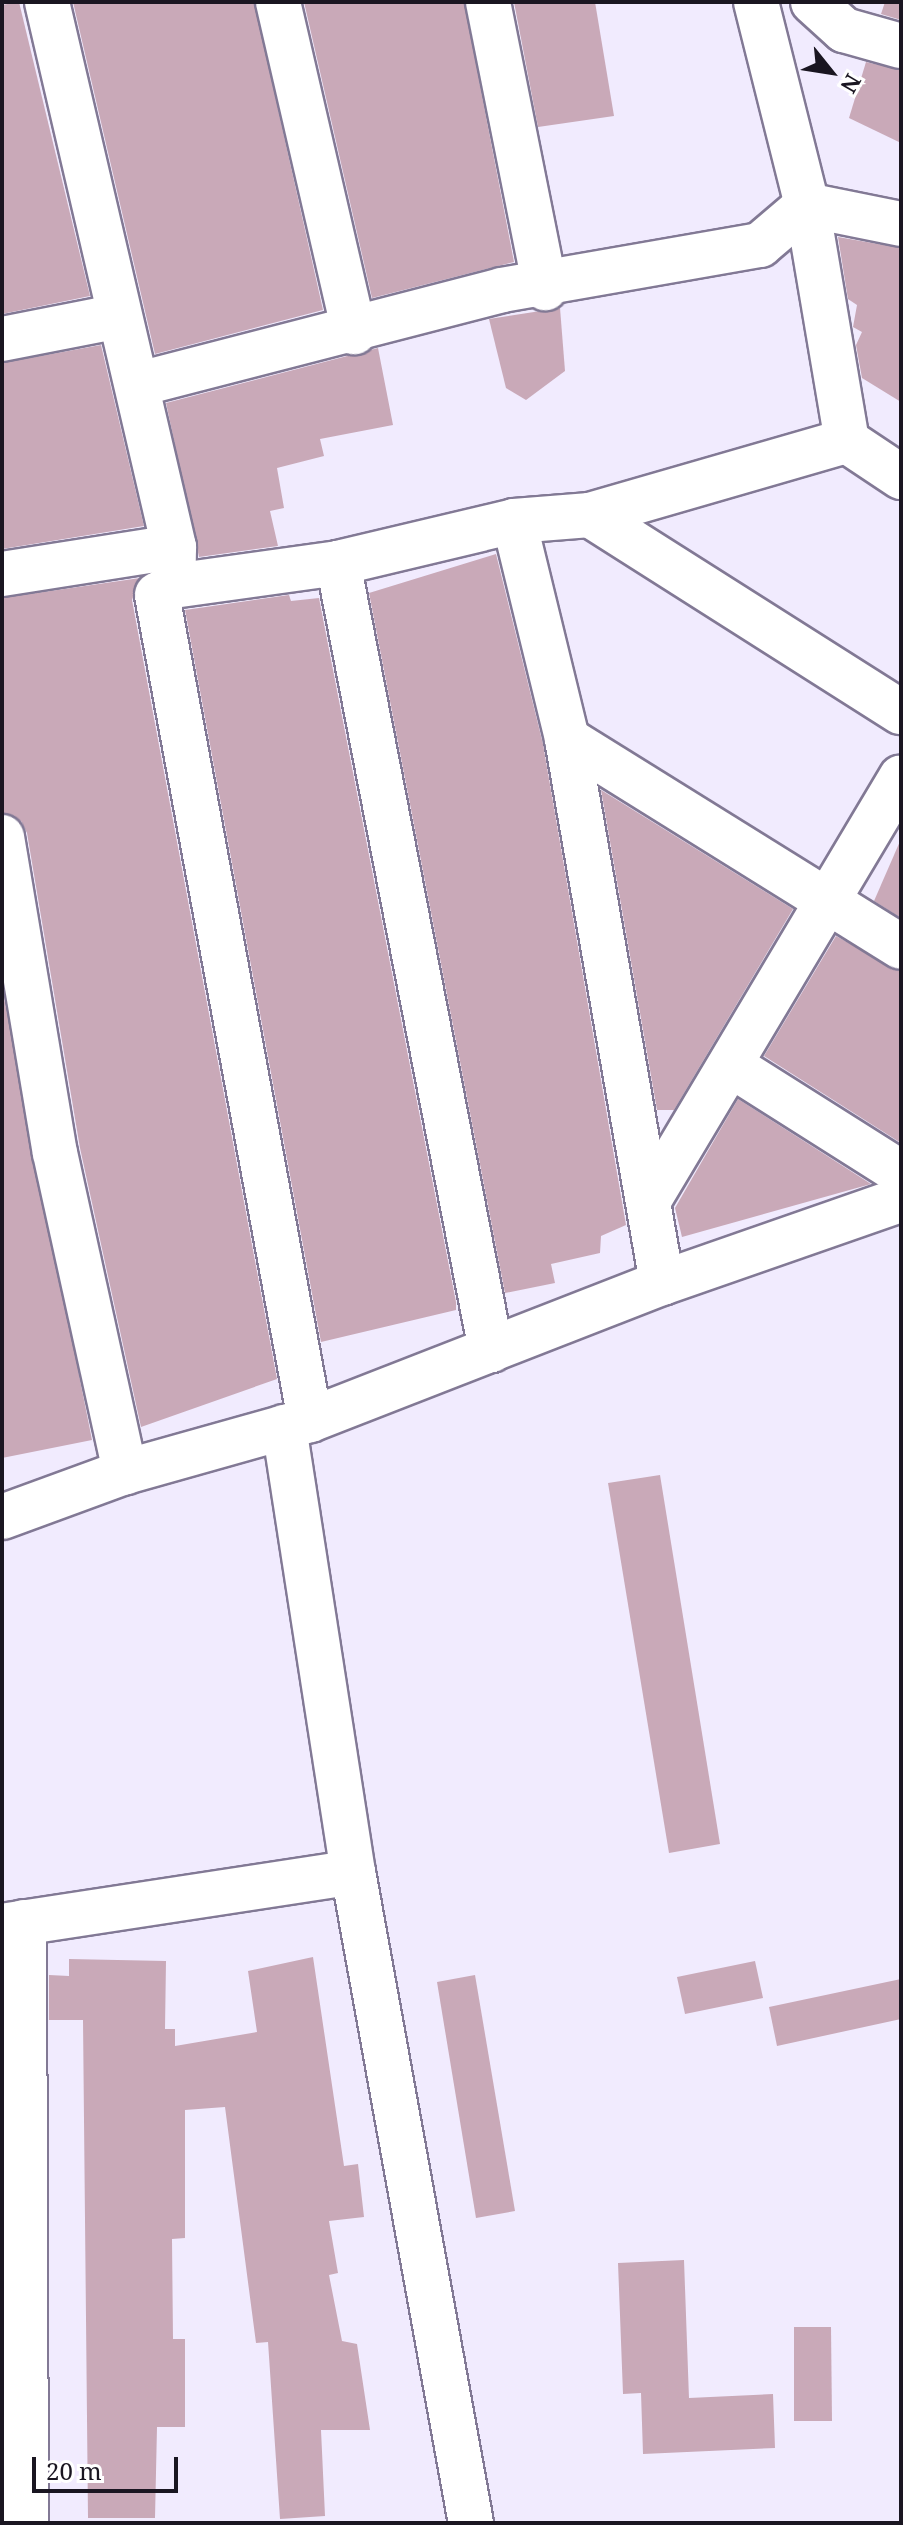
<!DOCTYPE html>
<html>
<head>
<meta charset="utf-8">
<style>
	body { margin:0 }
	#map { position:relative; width:903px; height:2525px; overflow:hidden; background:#f1ebfe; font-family:"Noto Serif",serif }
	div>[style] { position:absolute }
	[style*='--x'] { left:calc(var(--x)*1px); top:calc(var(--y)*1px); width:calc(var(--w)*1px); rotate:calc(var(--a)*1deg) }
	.building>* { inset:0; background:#c9a9b8 }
	.roads { filter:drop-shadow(2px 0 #827995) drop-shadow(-2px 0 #827995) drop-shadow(0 2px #827995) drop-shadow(0 -2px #827995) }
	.minor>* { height:44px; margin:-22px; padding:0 22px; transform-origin:22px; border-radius:22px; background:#fff }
	.tertiary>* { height:44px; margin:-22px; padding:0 22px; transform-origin:22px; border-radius:22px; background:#fff }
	span { translate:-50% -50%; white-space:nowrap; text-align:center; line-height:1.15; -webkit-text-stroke:6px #fff; paint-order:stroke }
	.frame { position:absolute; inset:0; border:4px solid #1a1621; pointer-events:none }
	.north { position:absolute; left:791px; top:32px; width:80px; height:80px; -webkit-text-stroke:6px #fff; paint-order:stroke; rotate:120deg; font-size:22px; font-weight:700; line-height:32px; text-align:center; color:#1a1621 }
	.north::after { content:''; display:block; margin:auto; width:28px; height:36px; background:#1a1621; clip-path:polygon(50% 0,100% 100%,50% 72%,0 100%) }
	.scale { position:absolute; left:32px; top:2457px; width:146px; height:36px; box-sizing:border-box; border:4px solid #1a1621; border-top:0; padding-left:10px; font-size:24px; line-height:28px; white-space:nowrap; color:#1a1621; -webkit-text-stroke:6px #fff; paint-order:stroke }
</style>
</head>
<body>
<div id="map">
	<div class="building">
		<i style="clip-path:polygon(19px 2px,90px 296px,2px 314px,2px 5px)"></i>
		<i style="clip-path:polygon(73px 2px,254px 2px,323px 310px,155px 354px)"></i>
		<i style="clip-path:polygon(304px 2px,464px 2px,514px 262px,372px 298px)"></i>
		<i style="clip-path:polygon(514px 2px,595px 2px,614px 116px,538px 127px)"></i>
		<i style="clip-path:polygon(885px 2px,901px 2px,901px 20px,881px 14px)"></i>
		<i style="clip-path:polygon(866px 62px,901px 70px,901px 143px,849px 118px)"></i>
		<i style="clip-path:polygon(838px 237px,901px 248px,901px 402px,862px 378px,856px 345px,862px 332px,853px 327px,857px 305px,848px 299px)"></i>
		<i style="clip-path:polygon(560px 308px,565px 371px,526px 400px,506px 388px,489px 319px)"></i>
		<i style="clip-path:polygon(101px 345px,144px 526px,2px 549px,2px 363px)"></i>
		<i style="clip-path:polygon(378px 348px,393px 425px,320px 439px,324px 456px,277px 468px,284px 508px,270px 511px,278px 546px,199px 557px,166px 403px)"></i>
		<i style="clip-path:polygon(496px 554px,543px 744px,626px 1225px,601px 1236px,600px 1253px,551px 1264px,555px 1283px,505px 1293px,369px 593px)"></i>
		<i style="clip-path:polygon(140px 578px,132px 600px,277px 1379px,141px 1427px,80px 1148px,27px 833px,21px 821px,2px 813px,2px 598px)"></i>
		<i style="clip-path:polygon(289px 595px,291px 601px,319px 598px,456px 1302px,456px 1310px,321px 1342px,185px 610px)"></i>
		<i style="clip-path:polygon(601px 790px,793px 909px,674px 1110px,657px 1110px)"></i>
		<i style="clip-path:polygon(901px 839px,901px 918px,874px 901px)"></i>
		<i style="clip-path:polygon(836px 936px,901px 972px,901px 1143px,764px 1056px)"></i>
		<i style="clip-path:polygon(2px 988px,92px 1440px,2px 1458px)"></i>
		<i style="clip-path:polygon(738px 1099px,871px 1184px,682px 1237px,675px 1208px)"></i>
		<i style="clip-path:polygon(660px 1475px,720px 1844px,669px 1853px,608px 1483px)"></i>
		<i style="clip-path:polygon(313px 1957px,344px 2166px,358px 2164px,364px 2217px,329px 2221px,338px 2273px,329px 2275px,342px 2341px,357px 2344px,370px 2430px,321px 2430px,325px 2516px,280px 2519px,268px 2342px,256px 2343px,225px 2107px,185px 2110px,185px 2238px,172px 2239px,173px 2339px,185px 2339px,185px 2427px,157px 2427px,155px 2518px,88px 2518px,83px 2020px,49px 2020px,49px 1975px,69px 1976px,69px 1959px,166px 1961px,165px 2029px,175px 2029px,175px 2046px,257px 2032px,248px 1971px)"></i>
		<i style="clip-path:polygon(755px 1961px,763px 1998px,685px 2014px,677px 1977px)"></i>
		<i style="clip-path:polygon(475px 1975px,515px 2211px,476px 2218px,437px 1982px)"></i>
		<i style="clip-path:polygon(901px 1979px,901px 2019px,777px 2046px,769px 2007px)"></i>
		<i style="clip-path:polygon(684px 2260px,689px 2398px,773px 2394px,775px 2448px,643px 2454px,641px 2393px,623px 2394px,618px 2263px)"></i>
		<i style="clip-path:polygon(794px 2327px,831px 2327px,832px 2421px,794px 2421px)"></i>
	</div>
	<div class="roads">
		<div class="minor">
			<i style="--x:47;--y:2;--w:560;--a:76.88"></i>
			<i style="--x:174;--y:547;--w:39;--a:91"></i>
			<i style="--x:173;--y:586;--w:18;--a:151"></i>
			<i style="--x:157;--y:595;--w:839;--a:79.49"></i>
			<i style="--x:278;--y:2;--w:339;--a:77"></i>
			<i style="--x:488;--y:2;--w:292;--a:78.7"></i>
			<i style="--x:756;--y:2;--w:209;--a:75.9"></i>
			<i style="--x:807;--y:205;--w:239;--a:80.4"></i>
			<i style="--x:813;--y:2;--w:42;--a:42.1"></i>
			<i style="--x:844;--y:30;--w:59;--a:15.7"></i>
			<i style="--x:2;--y:339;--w:119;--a:-11.1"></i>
			<i style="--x:139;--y:384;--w:375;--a:-14.5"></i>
			<i style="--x:502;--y:290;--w:262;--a:-9.9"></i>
			<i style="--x:760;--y:245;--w:62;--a:-40.4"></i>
			<i style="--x:807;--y:205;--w:96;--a:11.4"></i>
			<i style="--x:590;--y:515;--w:368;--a:32.4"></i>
			<i style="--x:514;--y:521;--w:224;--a:76.3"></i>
			<i style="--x:567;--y:739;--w:552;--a:80.09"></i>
			<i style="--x:338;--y:563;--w:802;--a:79"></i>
			<i style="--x:2;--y:574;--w:174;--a:-8.9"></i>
			<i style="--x:173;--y:586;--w:167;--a:-7.9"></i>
			<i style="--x:338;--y:563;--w:181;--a:-13.4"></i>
			<i style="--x:514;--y:521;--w:76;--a:-4.5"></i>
			<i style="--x:590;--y:515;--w:267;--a:-16.1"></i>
			<i style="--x:847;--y:441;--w:65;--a:33.7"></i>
			<i style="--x:567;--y:739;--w:393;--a:31.9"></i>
			<i style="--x:2;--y:837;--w:320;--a:80.5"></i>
			<i style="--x:55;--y:1153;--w:327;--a:77.6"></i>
			<i style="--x:732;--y:1066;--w:200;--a:32.3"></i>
			<i style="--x:649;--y:1200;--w:492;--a:-59.2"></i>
			<i style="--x:284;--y:1427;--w:450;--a:81.2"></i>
			<i style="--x:353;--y:1872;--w:662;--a:79.73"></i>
			<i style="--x:24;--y:1922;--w:601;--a:89.81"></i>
			<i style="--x:2;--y:1926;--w:355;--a:-8.7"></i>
		</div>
		<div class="tertiary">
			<i style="--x:2;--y:1517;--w:131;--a:-20.1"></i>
			<i style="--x:125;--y:1472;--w:192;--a:-15.7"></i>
			<i style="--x:310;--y:1420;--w:378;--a:-21.3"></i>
			<i style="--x:662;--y:1283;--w:253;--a:-19.2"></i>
		</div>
	</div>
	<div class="frame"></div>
	<div class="north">N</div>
	<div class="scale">20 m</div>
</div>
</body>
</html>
